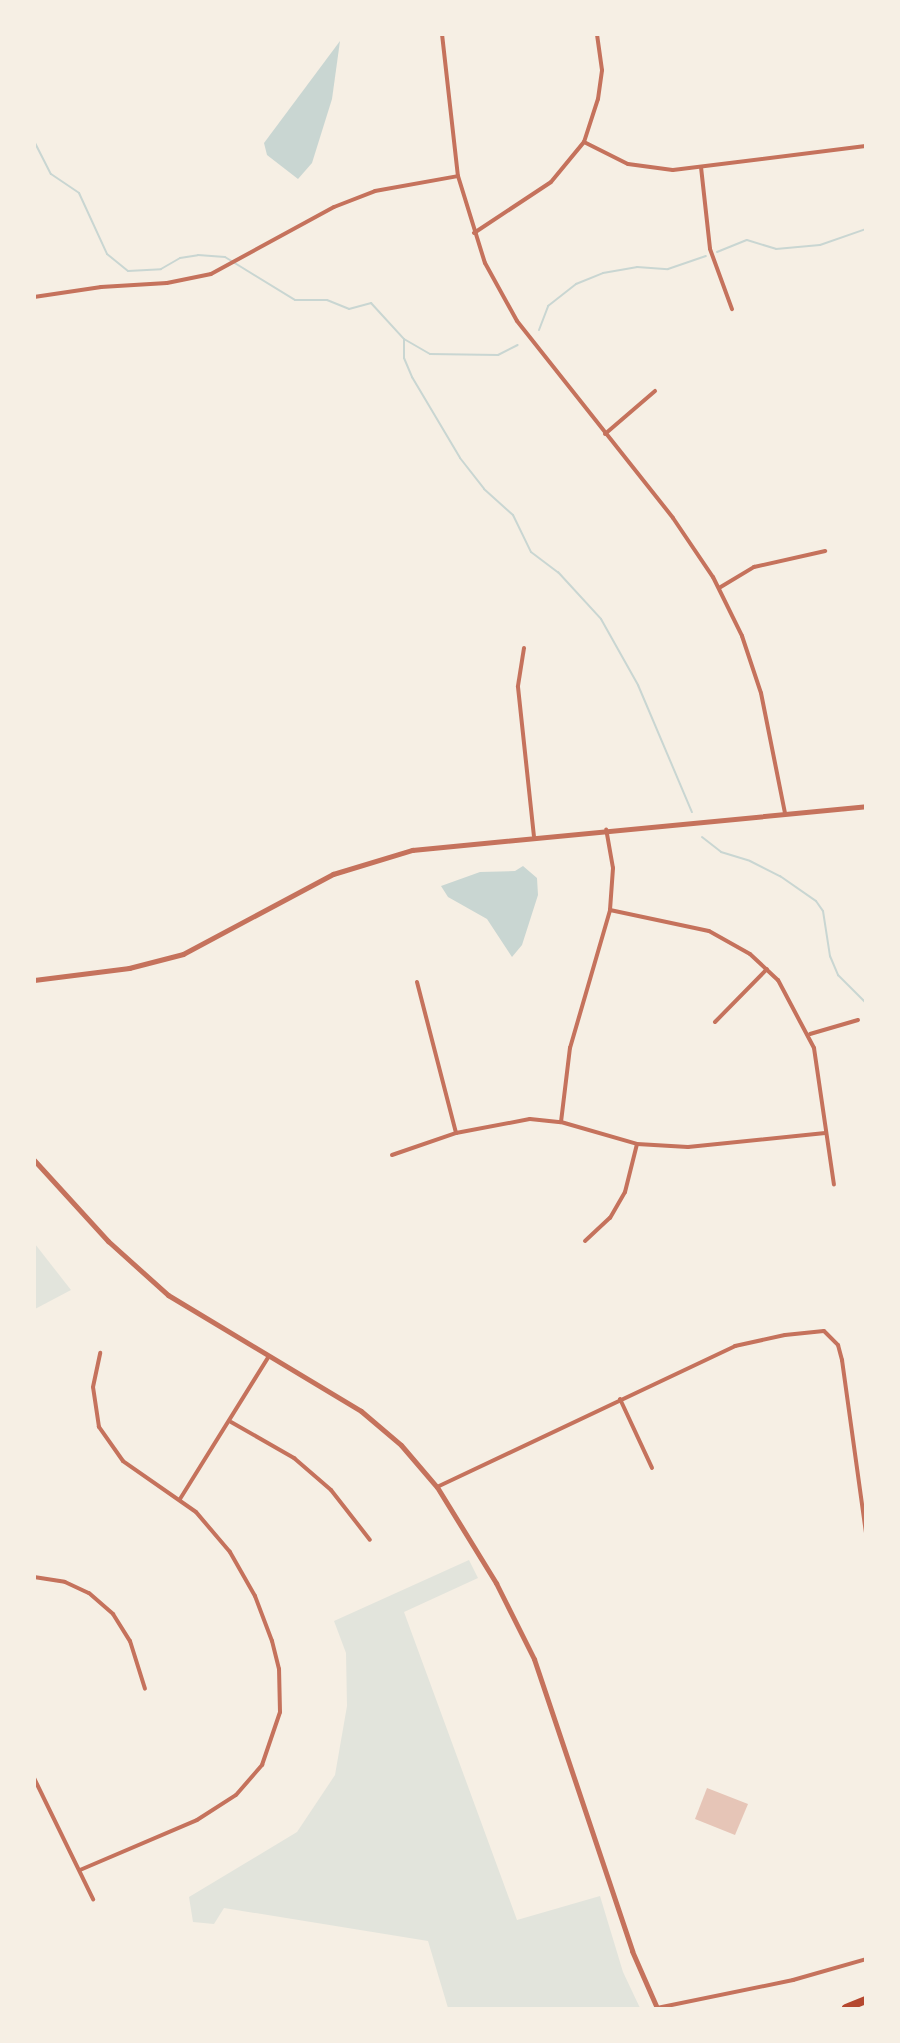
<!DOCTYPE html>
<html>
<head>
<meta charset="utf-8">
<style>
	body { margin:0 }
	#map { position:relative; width:900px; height:2043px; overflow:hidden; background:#f6efe4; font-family:Signika,sans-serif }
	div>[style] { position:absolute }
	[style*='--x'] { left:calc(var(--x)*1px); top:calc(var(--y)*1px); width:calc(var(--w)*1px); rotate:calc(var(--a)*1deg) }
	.green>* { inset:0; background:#e2e4dc }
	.water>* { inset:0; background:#c9d6d2 }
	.stream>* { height:2px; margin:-1px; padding:0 1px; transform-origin:1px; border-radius:1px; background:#c9d6d2 }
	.building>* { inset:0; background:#e6c5b7 }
	.minor>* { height:4px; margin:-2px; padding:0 2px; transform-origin:2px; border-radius:2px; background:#c5725c }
	.tertiary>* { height:5px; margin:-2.5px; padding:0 2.5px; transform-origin:2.5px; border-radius:2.5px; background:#c5725c }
	.motorway>* { height:8px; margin:-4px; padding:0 4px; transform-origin:4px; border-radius:4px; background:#b5482f }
	span { translate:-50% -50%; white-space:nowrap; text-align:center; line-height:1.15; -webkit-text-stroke:6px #f6efe4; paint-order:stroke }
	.frame { position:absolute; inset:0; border:36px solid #f6efe4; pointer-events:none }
</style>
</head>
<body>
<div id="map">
	<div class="green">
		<i style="clip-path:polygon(35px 1244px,71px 1290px,35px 1309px,34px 1309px)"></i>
		<i style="clip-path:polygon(469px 1560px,478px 1578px,404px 1612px,517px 1920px,600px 1896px,623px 1972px,640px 2008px,448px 2008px,428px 1941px,224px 1908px,214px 1924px,193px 1922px,189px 1897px,297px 1832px,335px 1775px,347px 1706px,346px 1653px,334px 1621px)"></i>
	</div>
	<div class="water">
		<i style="clip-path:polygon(340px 41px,332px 99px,312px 163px,298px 179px,267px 155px,264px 143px)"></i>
		<i style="clip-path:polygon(523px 866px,537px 878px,538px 895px,522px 945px,512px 957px,487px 919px,448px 897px,441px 886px,480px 872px,515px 871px)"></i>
	</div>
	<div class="stream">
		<i style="--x:34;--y:141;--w:37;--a:63"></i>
		<i style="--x:51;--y:174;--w:34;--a:34"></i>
		<i style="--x:79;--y:193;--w:67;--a:65.3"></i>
		<i style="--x:107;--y:254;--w:27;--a:39"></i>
		<i style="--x:128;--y:271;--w:33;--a:-3"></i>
		<i style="--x:161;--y:269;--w:22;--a:-30"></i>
		<i style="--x:180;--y:258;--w:18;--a:-9"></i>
		<i style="--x:198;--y:255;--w:27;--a:4"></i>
		<i style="--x:225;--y:257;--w:82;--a:31.6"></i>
		<i style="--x:295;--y:300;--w:32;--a:0"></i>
		<i style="--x:327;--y:300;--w:24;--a:22"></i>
		<i style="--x:349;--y:309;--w:23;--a:-15"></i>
		<i style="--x:371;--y:303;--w:49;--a:47.5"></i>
		<i style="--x:404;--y:339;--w:30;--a:30"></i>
		<i style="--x:430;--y:354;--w:68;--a:0.8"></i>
		<i style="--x:498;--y:355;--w:22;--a:-27"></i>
		<i style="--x:717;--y:252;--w:32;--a:-22"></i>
		<i style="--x:747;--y:240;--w:30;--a:17"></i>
		<i style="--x:776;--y:249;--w:44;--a:-5.2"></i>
		<i style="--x:820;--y:245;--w:49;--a:-19.2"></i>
		<i style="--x:539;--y:330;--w:26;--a:-69"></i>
		<i style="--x:548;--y:306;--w:36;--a:-38"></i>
		<i style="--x:576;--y:284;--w:29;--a:-22"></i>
		<i style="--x:603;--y:273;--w:35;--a:-10"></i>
		<i style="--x:637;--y:267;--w:31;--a:4"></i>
		<i style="--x:668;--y:269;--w:40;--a:-18.9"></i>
		<i style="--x:404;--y:339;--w:19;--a:90"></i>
		<i style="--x:404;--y:358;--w:21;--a:67"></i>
		<i style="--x:412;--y:377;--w:94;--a:59.3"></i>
		<i style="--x:460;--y:458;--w:39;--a:52"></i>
		<i style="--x:484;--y:489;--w:39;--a:42"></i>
		<i style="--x:513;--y:515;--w:41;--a:64.1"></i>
		<i style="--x:531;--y:552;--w:34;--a:37"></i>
		<i style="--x:558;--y:572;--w:64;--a:47.5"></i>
		<i style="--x:601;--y:619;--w:76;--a:60.7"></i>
		<i style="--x:638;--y:685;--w:138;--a:67"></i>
		<i style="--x:702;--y:837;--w:24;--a:38"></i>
		<i style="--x:721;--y:852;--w:30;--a:17"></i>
		<i style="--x:750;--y:861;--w:34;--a:27"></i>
		<i style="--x:780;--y:876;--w:44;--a:34.8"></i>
		<i style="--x:816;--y:901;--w:12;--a:55"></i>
		<i style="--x:823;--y:911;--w:46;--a:81.2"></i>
		<i style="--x:830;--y:956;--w:21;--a:67"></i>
		<i style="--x:838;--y:975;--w:40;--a:45"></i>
	</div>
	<div class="building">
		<i style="clip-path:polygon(707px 1788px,748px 1804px,735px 1835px,695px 1819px)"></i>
	</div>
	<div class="minor">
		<i style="--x:442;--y:34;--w:143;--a:83.6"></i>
		<i style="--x:458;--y:176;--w:91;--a:72.8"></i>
		<i style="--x:485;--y:263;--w:66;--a:61.1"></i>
		<i style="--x:517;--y:321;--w:251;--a:51.6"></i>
		<i style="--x:673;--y:518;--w:71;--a:55.9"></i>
		<i style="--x:713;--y:577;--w:66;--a:63.8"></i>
		<i style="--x:742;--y:636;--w:60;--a:71.6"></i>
		<i style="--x:761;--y:693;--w:122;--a:78.7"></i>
		<i style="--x:584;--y:142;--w:49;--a:26.6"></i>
		<i style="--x:628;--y:164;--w:45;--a:7.6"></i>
		<i style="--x:673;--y:170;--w:194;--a:-7.1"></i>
		<i style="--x:701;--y:167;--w:82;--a:83.7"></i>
		<i style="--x:710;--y:249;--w:64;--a:69.9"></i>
		<i style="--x:474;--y:233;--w:92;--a:-33.5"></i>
		<i style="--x:551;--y:182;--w:52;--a:-50.5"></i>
		<i style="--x:584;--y:142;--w:45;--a:-72"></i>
		<i style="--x:598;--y:99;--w:29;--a:-82"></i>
		<i style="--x:602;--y:70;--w:36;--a:-98"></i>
		<i style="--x:34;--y:297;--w:68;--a:-8.5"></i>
		<i style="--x:101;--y:287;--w:66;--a:-3.5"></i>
		<i style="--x:167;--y:283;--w:45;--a:-11.6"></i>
		<i style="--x:211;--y:274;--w:140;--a:-28.6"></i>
		<i style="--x:334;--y:207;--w:44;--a:-21.3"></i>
		<i style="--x:375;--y:191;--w:84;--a:-10.2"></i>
		<i style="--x:605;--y:434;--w:66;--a:-40.7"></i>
		<i style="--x:719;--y:588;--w:41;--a:-31"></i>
		<i style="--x:754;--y:567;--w:73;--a:-12.7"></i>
		<i style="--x:524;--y:648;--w:39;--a:99"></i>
		<i style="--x:518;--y:687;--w:150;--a:83.9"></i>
		<i style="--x:610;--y:910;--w:101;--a:12"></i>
		<i style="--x:709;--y:931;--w:47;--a:29.3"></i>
		<i style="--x:750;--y:954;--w:38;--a:43"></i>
		<i style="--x:778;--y:980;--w:77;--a:62.1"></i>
		<i style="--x:814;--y:1048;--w:138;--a:81.7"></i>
		<i style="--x:417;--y:982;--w:156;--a:75.5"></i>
		<i style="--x:715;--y:1022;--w:74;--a:-45.5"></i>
		<i style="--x:810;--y:1034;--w:50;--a:-16.3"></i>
		<i style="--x:561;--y:1122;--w:75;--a:-83.1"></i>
		<i style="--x:570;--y:1048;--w:144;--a:-73.8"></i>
		<i style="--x:610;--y:910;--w:42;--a:-85.9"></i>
		<i style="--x:613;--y:868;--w:39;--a:-100"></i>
		<i style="--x:392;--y:1155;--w:68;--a:-19"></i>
		<i style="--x:456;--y:1133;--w:75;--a:-10.7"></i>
		<i style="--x:530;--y:1119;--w:31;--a:6"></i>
		<i style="--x:561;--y:1122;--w:79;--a:16.1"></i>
		<i style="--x:637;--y:1144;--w:51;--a:3.4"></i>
		<i style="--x:688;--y:1147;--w:138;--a:-5.8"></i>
		<i style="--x:585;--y:1241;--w:34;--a:-43"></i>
		<i style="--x:610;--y:1218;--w:30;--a:-60"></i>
		<i style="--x:625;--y:1192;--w:49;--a:-76"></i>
		<i style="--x:620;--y:1399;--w:76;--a:65.1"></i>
		<i style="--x:231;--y:1422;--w:73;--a:29.7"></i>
		<i style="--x:294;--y:1458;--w:49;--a:40.9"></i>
		<i style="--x:331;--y:1490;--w:63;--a:52"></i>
		<i style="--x:437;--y:1487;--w:330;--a:-25.3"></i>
		<i style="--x:735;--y:1346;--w:51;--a:-12.4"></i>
		<i style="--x:785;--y:1335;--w:39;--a:-6"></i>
		<i style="--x:824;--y:1331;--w:20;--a:45"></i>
		<i style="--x:838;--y:1345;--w:16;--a:75"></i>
		<i style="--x:842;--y:1360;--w:175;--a:82.1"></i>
		<i style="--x:180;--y:1499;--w:168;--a:-58.1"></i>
		<i style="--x:34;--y:1577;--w:31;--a:9"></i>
		<i style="--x:65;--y:1582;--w:26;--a:25"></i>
		<i style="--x:89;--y:1593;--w:32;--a:41"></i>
		<i style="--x:113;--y:1614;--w:32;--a:58"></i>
		<i style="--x:130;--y:1641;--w:50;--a:72.6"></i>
		<i style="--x:34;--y:1778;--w:135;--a:64"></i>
		<i style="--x:80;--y:1870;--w:127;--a:-23.1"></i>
		<i style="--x:197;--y:1820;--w:46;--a:-32.7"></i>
		<i style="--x:236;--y:1795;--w:40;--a:-49"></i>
		<i style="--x:262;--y:1765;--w:56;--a:-71.2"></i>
		<i style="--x:280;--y:1712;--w:43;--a:-91.3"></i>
		<i style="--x:279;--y:1669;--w:29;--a:-104"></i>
		<i style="--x:272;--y:1641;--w:48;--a:-110.7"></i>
		<i style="--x:255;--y:1596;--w:51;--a:-119.6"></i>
		<i style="--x:230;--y:1552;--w:52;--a:-130.4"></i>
		<i style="--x:196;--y:1512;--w:89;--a:-145.1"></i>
		<i style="--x:123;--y:1461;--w:42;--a:-125.2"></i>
		<i style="--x:99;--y:1427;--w:40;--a:-98.5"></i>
		<i style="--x:93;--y:1387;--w:35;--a:-78"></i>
		<i style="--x:657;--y:2008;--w:139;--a:-11.6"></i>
		<i style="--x:793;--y:1980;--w:76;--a:-16"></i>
	</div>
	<div class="tertiary">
		<i style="--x:34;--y:980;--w:96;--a:-7.2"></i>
		<i style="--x:129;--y:968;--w:56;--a:-14.5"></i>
		<i style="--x:183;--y:954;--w:170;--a:-28.1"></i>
		<i style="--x:333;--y:874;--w:83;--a:-16.9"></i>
		<i style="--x:412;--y:850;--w:456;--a:-5.5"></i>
		<i style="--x:34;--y:1160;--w:110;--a:47.6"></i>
		<i style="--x:108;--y:1241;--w:81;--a:42"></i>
		<i style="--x:168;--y:1295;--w:225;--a:31"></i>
		<i style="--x:361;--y:1411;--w:52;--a:40.4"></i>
		<i style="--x:401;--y:1445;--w:55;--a:49.4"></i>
		<i style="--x:437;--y:1487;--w:113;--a:58.4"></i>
		<i style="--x:496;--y:1583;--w:85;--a:63.4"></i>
		<i style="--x:534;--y:1659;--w:308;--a:71.4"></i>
		<i style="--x:632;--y:1951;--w:62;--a:66.3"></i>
	</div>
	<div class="motorway">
		<i style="--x:846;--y:2008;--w:22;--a:-22"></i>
	</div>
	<div class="frame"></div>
</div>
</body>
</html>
